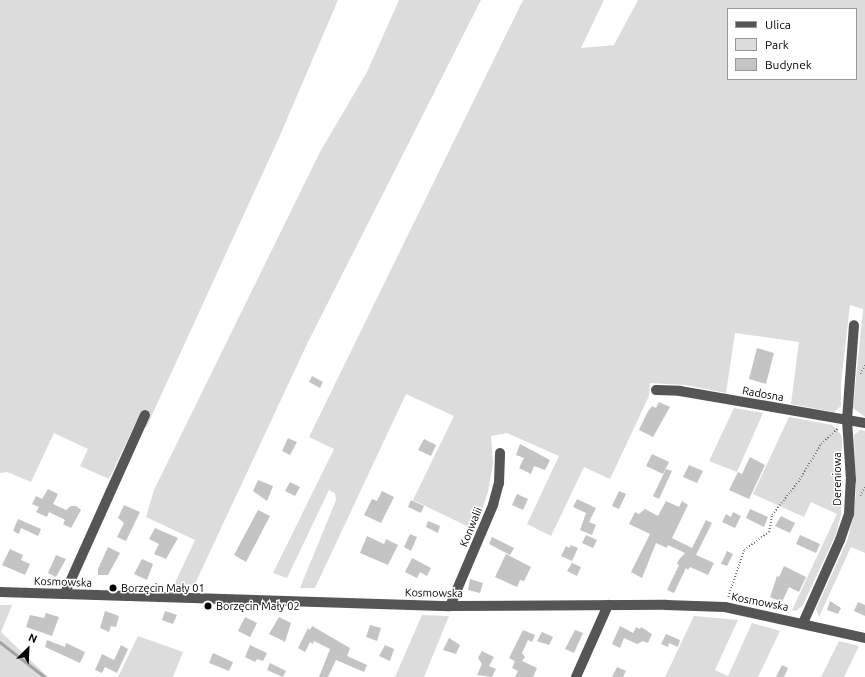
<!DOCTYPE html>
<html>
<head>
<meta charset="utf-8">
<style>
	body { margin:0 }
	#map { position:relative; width:865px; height:677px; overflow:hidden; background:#fff; font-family:Ubuntu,sans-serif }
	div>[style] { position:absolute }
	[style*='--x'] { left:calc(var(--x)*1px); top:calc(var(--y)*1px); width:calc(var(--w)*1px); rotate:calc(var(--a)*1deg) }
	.green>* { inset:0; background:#dcdcdc }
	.stream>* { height:2.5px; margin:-1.25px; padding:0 1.25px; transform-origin:1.25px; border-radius:1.25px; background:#a3a3a3 }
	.building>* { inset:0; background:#c4c4c4 }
	.path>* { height:1.5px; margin-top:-0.75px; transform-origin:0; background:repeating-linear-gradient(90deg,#777 0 1px,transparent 0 3px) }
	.minor>* { height:10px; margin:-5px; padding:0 5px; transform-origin:5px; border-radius:5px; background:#555 }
	.dots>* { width:11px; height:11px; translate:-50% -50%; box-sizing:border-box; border:2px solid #fff; border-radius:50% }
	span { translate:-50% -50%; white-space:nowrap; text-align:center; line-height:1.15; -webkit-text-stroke:3px #fff; paint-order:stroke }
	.street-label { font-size:11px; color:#000 }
	.poi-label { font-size:11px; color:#000 }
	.left { translate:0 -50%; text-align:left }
	.legend { position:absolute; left:727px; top:8px; width:130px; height:72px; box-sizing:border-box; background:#fff; border:1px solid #999; margin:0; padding:5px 7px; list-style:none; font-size:12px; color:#000 }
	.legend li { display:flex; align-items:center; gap:8px; height:20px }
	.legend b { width:20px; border:1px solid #999 }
	.north { position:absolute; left:8px; top:629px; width:40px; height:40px; -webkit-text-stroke:3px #fff; paint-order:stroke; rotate:24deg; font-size:11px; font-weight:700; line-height:16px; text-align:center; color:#000 }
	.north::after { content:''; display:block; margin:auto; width:14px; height:18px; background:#000; clip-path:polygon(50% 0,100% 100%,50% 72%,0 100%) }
</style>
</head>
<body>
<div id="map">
	<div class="green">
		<i style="clip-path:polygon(0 0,338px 0,278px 140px,146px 428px,137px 420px,109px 479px,80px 466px,88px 449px,54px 433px,31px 482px,7px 472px,0 473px)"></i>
		<i style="clip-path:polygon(399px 0,481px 0,307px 344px,194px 586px,173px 587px,195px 540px,146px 517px,154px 490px,320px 152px,367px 72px)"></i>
		<i style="clip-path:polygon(evenodd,523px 0,604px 0,581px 48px,614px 45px,638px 0,865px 0,865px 417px,853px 408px,863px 309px,850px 305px,841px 383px,841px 406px,834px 412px,791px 404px,799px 342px,735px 333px,726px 393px,685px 385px,650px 383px,649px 396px,610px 479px,584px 467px,551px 536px,527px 524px,559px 456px,507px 433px,491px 436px,493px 464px,488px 492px,475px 530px,413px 500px,454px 416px,406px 394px,315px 588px,300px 588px,336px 500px,335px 493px,329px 490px,287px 578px,273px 573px,334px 449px,309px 437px,523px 0,728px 9px,856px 9px,856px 79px,728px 79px,728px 9px)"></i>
		<i style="clip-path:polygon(734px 408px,763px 413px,737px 472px,709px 461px)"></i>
		<i style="clip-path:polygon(789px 417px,833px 425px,842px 436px,841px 515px,836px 534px,803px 605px,796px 611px,792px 610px,837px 514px,811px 502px,804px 517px,753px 494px)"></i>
		<i style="clip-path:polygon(860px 430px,865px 431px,865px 553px,851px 547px,819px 617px,816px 609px,847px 541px,853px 518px,856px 493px,854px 435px)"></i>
		<i style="clip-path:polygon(0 605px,12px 605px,1px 632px,48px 677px,0 677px)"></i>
		<i style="clip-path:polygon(422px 615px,449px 616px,424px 677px,395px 677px)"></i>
		<i style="clip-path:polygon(694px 616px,738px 620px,715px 670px,728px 676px,752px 623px,780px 631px,758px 677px,665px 677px)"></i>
		<i style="clip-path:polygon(138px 636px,183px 652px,173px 677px,118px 677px)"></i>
		<i style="clip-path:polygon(839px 641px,859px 646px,844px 677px,821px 677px)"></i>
	</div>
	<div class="stream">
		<i style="--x:0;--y:642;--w:57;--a:37.9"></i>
	</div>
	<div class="building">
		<i style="clip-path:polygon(757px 348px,774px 353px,766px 384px,749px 379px)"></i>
		<i style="clip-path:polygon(312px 376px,323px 382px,320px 388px,309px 382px)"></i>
		<i style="clip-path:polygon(659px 402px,670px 407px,653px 437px,639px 430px,647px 413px,652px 406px,656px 408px)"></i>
		<i style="clip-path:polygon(288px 438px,297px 442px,290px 455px,282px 451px)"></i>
		<i style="clip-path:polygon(424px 439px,436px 445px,431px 456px,418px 450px)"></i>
		<i style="clip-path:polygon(520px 444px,550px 460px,545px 470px,534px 466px,531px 474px,519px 468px,524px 458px,516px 455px)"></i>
		<i style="clip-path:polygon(652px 454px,669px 462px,663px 474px,646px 466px)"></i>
		<i style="clip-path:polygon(750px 457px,765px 465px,749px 499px,729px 490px,738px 472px,742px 474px)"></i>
		<i style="clip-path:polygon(689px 465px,703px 471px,697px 483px,683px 477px)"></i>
		<i style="clip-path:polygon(666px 469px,672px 471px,659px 499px,653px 496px)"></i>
		<i style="clip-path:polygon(258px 480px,273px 486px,267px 501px,253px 491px)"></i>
		<i style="clip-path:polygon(290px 482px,300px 487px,295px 496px,285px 491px)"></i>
		<i style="clip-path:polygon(48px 489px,58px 494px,53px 504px,66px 510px,71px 506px,76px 506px,81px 510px,71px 528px,63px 524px,65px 520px,49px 512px,47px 517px,36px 512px,39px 507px,32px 504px,36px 496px,42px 499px)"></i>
		<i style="clip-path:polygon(382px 491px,394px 497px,381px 523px,364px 515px,372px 499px,377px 501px)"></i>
		<i style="clip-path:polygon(619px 491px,626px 494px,619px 509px,612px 506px)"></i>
		<i style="clip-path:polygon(517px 494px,528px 499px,523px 510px,512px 505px)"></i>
		<i style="clip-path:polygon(577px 499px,596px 508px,589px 522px,596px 525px,592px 535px,580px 530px,586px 513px,573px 507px)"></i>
		<i style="clip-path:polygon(411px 500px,424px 506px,421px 513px,408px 507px)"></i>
		<i style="clip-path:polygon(666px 501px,679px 507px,682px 501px,688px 505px,672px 538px,692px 548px,706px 520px,712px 523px,696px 555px,714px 563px,708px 575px,690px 567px,688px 570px,686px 568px,674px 593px,667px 590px,679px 565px,677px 564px,678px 561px,685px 553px,668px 545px,667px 548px,656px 543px,642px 578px,631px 572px,650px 534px,629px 524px,635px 512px,639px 514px,645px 509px,658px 516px)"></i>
		<i style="clip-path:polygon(124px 505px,140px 512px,126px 541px,117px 537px,124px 523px,118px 518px)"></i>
		<i style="clip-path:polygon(750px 509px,768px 517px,764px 527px,746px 518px)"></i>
		<i style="clip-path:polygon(258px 510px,270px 516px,246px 562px,234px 555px)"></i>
		<i style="clip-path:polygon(733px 512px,741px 516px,735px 528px,722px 522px,726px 514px,731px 517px)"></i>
		<i style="clip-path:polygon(781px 516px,795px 523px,790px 533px,775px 526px)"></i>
		<i style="clip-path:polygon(18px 519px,41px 529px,38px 536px,21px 528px,19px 534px,13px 531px)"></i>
		<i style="clip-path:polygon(428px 521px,440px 526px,438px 533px,426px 527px)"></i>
		<i style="clip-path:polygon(155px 528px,178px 538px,166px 559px,154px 554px,159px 544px,149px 539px)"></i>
		<i style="clip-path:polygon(410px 534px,417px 537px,411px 551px,404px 547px)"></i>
		<i style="clip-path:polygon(586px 535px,597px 540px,593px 548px,582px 543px)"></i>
		<i style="clip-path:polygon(800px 535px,820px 544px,816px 553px,796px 544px)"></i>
		<i style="clip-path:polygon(367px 536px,384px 544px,386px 539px,398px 545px,388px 565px,360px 553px)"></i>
		<i style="clip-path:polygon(492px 537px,514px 548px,510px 555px,489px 544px)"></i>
		<i style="clip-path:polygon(571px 545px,578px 548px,572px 561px,561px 556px,566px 546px,569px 548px)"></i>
		<i style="clip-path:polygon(108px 547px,120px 553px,108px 575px,98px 575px,98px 569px)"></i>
		<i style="clip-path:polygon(10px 549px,23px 555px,21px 560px,30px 564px,25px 575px,2px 565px)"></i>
		<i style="clip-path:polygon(727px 551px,733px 554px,727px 566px,721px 564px)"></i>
		<i style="clip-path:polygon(506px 554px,531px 567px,524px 581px,520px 580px,517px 587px,495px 577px)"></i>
		<i style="clip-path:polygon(56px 555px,66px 559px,56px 577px,48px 573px)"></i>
		<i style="clip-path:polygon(412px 558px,431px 568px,427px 576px,420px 572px,417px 578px,405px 572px)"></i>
		<i style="clip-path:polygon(142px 559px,153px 564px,147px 580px,134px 574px)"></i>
		<i style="clip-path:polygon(572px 563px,581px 567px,577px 576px,567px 571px)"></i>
		<i style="clip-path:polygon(784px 566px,806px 577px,799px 592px,789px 587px,782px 602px,770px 597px,777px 576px,779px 577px)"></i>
		<i style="clip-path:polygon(470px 579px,483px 583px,480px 593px,468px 590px)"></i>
		<i style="clip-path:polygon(830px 601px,841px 608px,838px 614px,827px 610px)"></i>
		<i style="clip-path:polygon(858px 602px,865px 605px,865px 616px,854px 611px)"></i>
		<i style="clip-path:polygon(105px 611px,119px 616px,116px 627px,111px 626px,109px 632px,100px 628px)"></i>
		<i style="clip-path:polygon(165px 611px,177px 615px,173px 624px,162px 620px)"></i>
		<i style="clip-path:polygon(46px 613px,59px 617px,52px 636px,26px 627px,30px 615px,44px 618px)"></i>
		<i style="clip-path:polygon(245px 617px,257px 623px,250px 637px,238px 631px)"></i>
		<i style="clip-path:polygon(279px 617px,291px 623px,285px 642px,269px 634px)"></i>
		<i style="clip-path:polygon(370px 625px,381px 628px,377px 641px,366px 637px)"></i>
		<i style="clip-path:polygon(312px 626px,350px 648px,347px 656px,367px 665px,364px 672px,336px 660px,328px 677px,319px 677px,330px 649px,314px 641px,313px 644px,310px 642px,305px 652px,298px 648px,308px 628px,310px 630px)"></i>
		<i style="clip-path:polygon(620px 626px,633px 633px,636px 627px,640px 629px,641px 627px,652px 634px,648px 643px,643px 641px,637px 644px,624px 638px,620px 648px,612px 644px)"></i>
		<i style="clip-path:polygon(523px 630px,535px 635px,532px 642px,528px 640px,522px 653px,525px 657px,522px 661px,537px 668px,533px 677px,515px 677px,518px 671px,512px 668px,515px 661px,509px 658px)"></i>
		<i style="clip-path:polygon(575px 630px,583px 633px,574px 653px,565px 649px)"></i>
		<i style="clip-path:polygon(542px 632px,553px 637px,549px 645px,537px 641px)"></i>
		<i style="clip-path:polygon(666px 634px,680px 640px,678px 647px,669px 643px,668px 647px,661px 644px)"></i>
		<i style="clip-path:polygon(449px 638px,460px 645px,456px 654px,443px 650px)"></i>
		<i style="clip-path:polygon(47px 640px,65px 647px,66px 643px,85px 652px,80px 663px,45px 647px)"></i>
		<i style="clip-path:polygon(121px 645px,128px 649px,117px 673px,105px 667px,102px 673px,95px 670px,102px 654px,114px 660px)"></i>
		<i style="clip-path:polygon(250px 645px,267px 653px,263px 661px,257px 659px,255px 662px,245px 657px)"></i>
		<i style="clip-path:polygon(385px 645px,394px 649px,390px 661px,379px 656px)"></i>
		<i style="clip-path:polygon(482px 651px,494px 657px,489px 666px,496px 669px,492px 677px,477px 675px,482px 664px,478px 658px)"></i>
		<i style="clip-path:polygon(213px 653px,233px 662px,229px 671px,209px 663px)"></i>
		<i style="clip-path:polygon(270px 663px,286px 671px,283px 677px,267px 670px)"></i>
		<i style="clip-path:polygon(782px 665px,788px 668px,784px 677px,776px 677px)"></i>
		<i style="clip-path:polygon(617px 667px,626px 671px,623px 677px,612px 677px)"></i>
	</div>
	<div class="path">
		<i style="--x:860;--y:374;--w:10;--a:-61"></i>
		<i style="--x:860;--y:496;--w:11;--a:-63"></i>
		<i style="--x:728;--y:597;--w:50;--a:-71.2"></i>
		<i style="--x:744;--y:550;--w:31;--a:-36"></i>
		<i style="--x:769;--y:532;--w:17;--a:-80"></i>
		<i style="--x:772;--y:515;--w:42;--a:-51.8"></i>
		<i style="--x:798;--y:482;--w:44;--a:-58.8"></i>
		<i style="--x:821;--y:444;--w:23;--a:-43"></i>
	</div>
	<div class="minor">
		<i style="--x:656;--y:390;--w:24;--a:2"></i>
		<i style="--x:680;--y:391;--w:188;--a:9.8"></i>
		<i style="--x:0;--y:592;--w:450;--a:1.8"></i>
		<i style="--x:450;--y:606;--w:216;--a:-0.3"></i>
		<i style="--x:666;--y:605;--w:59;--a:1.9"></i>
		<i style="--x:725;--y:607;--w:143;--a:12.5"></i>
		<i style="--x:65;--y:593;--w:195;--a:-65.8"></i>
		<i style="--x:450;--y:606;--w:110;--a:-66.9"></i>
		<i style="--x:493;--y:505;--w:23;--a:-75"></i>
		<i style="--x:499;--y:483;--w:30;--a:-88"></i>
		<i style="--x:803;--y:623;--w:91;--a:-66"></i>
		<i style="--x:840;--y:540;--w:28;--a:-71"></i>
		<i style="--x:849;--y:514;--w:34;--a:-87"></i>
		<i style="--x:851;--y:480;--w:60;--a:-93.8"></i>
		<i style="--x:847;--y:420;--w:95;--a:-85.8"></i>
		<i style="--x:576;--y:677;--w:79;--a:-66"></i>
	</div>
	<div class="dots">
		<i style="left:113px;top:588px;background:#000"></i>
		<i style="left:208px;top:606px;background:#000"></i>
	</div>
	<div class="street-label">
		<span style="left:763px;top:394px;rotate:10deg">Radosna</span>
		<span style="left:837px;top:479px;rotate:-90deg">Dereniowa</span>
		<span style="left:471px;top:527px;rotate:-68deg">Konwalii</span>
		<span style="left:63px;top:582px;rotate:2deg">Kosmowska</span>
		<span style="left:434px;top:593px;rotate:1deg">Kosmowska</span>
		<span style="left:760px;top:602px;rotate:11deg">Kosmowska</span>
	</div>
	<div class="poi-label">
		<span class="left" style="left:121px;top:588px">Borzęcin Mały 01</span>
		<span class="left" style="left:216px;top:606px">Borzęcin Mały 02</span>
	</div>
	<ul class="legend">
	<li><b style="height:5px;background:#555"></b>Ulica</li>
	<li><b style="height:11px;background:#dcdcdc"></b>Park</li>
	<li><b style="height:11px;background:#c4c4c4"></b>Budynek</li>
	</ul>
	<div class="north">N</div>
</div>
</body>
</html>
